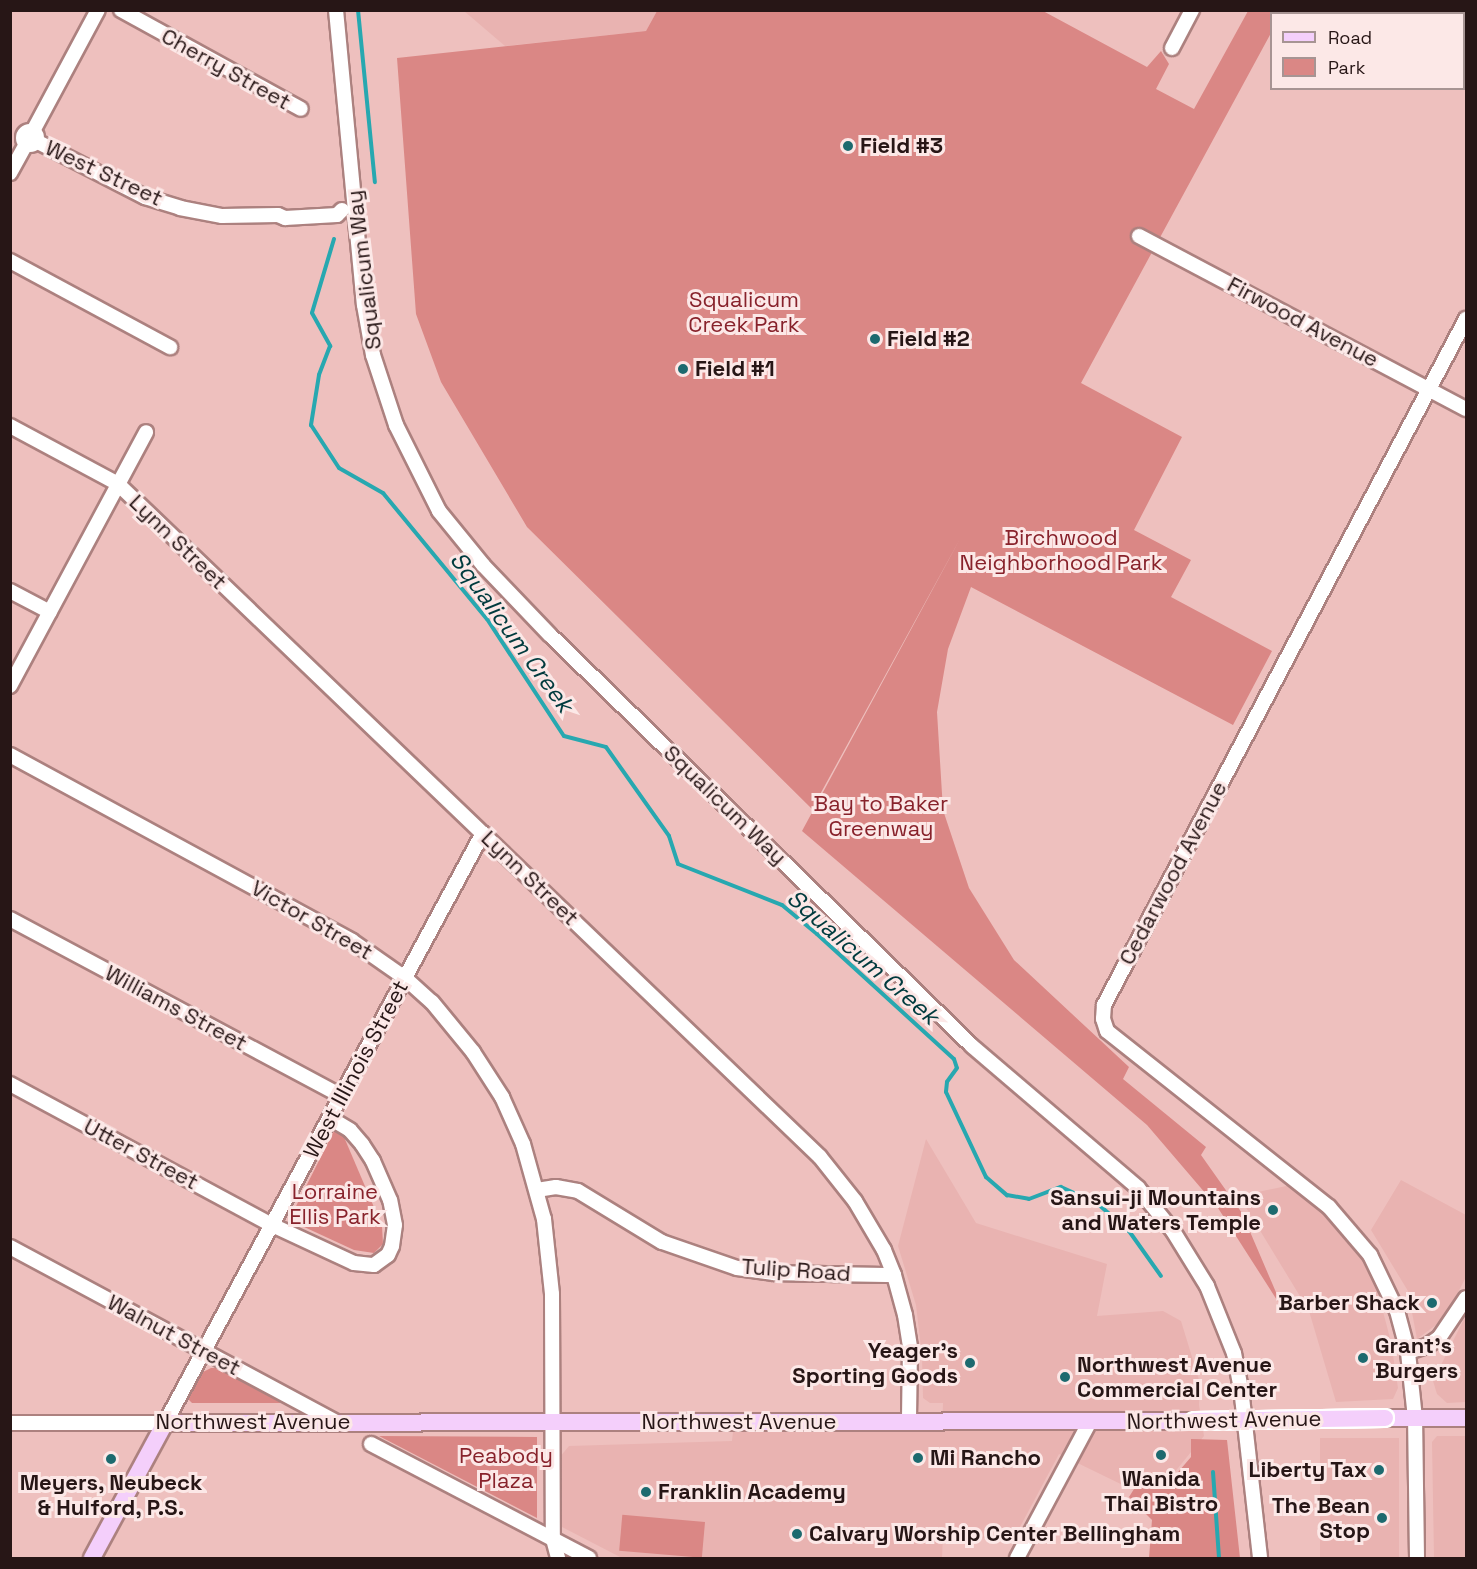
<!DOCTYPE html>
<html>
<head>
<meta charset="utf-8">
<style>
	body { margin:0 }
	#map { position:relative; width:1477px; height:1569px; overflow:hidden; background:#eec0be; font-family:"Space Grotesk",sans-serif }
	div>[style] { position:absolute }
	.built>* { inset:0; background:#e9b3b1; transform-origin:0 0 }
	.green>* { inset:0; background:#da8785; transform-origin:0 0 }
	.stream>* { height:4px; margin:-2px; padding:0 2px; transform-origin:2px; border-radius:2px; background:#27a8b0 }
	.roads { filter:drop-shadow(2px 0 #ac817f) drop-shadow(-2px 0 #ac817f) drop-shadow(0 2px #ac817f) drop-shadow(0 -2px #ac817f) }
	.minor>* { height:14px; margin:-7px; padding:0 7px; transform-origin:7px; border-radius:7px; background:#fff }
	.minor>.ring { margin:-7px; padding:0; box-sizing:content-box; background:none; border:14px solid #fff; border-radius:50% }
	.major>* { height:16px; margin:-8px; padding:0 8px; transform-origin:8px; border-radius:8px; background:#f4cffb }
	.bridges { filter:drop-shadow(2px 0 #fff) drop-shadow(-2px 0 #fff) drop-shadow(0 2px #fff) drop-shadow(0 -2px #fff) }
	.major-bridge>* { height:16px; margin:-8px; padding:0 8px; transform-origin:8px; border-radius:8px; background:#f4cffb }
	.dots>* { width:16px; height:16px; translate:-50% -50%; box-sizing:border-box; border:3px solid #fce8e7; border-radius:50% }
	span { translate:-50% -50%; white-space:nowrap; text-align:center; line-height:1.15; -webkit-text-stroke:6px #fce8e7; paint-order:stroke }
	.street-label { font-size:22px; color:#271616 }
	.poi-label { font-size:22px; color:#271616; font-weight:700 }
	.left { translate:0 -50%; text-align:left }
	.right { translate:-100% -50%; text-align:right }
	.park-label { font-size:22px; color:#88222b }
	.water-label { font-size:24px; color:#003b3e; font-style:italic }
	.frame { position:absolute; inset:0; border:12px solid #271616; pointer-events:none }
	.legend { position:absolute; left:1270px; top:12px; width:195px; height:78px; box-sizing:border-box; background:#fce8e7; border:2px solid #a79493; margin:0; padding:8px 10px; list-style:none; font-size:18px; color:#271616 }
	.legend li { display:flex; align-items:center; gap:12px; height:30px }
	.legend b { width:30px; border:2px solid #a79493 }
</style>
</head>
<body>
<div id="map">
	<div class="built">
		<div style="clip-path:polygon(464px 11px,657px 11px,646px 31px,505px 46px)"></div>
		<div style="clip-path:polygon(926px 1139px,976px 1223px,1107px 1264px,1097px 1316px,1163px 1311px,1181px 1321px,1200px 1383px,1199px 1405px,1204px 1436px,1165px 1484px,1139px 1480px,1133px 1490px,1059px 1454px,1013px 1540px,943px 1536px,942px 1558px,622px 1558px,562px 1527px,559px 1458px,569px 1446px,732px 1441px,733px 1432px,942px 1432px,943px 1403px,930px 1403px,923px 1398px,922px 1356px,916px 1305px,898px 1246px)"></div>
		<div style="clip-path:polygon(1401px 1180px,1466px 1215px,1466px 1277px,1444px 1319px,1417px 1339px,1408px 1291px,1371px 1230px)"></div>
		<div style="clip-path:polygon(1291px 1185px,1317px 1205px,1362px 1254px,1375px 1281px,1391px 1342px,1398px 1388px,1393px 1399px,1336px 1402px,1309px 1311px,1239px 1196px)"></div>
		<div style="clip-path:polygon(1466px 1315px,1466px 1402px,1447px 1403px,1437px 1394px,1433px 1381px)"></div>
		<div style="clip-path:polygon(1437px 1436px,1466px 1436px,1466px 1558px,1434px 1558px,1432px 1442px)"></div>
		<div style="left:1320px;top:1438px;width:79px;height:120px"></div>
	</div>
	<div class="green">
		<div style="clip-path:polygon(657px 11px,1043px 11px,1147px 67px,1161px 51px,1169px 64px,1156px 89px,1194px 109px,1248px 11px,1284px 11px,1282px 13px,1272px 14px,1271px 33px,1081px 383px,1182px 437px,1134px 530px,1191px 560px,1171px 597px,1272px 651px,1233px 725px,971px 587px,948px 649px,937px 712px,943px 810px,969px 888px,1014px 960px,1129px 1067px,1123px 1079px,1206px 1147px,1201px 1155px,1242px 1213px,1284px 1311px,1218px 1208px,1147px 1125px,802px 831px,961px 537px,812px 809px,527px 527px,441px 382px,416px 314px,397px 58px,646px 31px)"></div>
		<div style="clip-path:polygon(338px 1123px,382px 1226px,383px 1244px,374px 1253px,354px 1250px,289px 1220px)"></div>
		<div style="clip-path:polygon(211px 1368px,223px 1368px,279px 1398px,280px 1403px,192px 1403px,188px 1399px,203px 1372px)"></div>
		<div style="clip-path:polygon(379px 1436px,537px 1437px,537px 1518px)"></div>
		<div style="clip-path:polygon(1191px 1439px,1227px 1440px,1240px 1558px,1149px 1558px,1152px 1520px,1129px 1497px,1139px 1481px,1167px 1485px,1191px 1457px)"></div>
		<div style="left:705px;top:1522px;width:36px;height:83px;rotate:95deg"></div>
	</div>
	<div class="stream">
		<div style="left:358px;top:10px;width:173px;rotate:84.4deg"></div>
		<div style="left:334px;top:239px;width:77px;rotate:106.6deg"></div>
		<div style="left:312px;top:313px;width:38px;rotate:61deg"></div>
		<div style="left:330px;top:346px;width:31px;rotate:111deg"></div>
		<div style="left:319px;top:375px;width:51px;rotate:99.1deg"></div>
		<div style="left:311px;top:425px;width:51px;rotate:56.9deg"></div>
		<div style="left:339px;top:468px;width:51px;rotate:29.6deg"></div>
		<div style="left:383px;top:493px;width:163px;rotate:50.5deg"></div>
		<div style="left:487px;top:619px;width:140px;rotate:56.7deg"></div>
		<div style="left:564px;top:736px;width:43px;rotate:14.7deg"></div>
		<div style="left:606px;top:747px;width:109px;rotate:54.7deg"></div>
		<div style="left:669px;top:836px;width:29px;rotate:72deg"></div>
		<div style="left:678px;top:864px;width:112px;rotate:21.5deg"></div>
		<div style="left:782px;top:905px;width:45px;rotate:39.6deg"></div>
		<div style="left:817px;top:934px;width:185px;rotate:42.4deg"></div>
		<div style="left:954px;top:1059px;width:9px;rotate:72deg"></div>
		<div style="left:957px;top:1068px;width:17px;rotate:126deg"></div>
		<div style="left:947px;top:1082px;width:10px;rotate:96deg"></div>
		<div style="left:946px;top:1092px;width:94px;rotate:64.8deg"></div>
		<div style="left:986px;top:1177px;width:28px;rotate:41deg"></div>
		<div style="left:1007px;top:1195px;width:22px;rotate:10deg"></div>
		<div style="left:1029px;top:1199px;width:34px;rotate:-21deg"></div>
		<div style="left:1061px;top:1187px;width:41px;rotate:24.7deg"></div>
		<div style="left:1098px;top:1204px;width:41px;rotate:41.1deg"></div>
		<div style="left:1129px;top:1231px;width:55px;rotate:54.6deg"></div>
		<div style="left:1213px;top:1472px;width:86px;rotate:86deg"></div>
	</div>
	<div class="roads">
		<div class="minor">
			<div style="left:121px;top:10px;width:205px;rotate:28.8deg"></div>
			<div style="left:336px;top:10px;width:296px;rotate:84.6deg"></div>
			<div style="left:364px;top:305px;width:51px;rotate:79.8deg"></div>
			<div style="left:373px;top:355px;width:74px;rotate:71.8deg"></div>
			<div style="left:396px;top:425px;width:96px;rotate:63.4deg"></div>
			<div style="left:439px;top:511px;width:70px;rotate:50.8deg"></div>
			<div style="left:483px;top:565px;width:97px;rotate:46.3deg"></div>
			<div style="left:550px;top:635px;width:589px;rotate:44.24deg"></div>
			<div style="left:972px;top:1046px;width:218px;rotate:40.5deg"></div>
			<div style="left:1138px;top:1188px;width:55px;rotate:50.9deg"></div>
			<div style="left:1173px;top:1231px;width:65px;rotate:58.3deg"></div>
			<div style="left:1207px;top:1286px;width:72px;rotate:68.1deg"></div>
			<div style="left:1234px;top:1353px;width:36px;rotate:79deg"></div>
			<div style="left:1241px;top:1388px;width:171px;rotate:83.6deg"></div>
			<div style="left:1172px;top:48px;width:43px;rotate:-62.2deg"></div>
			<div class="ring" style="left:23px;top:131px;width:0;height:0"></div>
			<div style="left:33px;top:131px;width:137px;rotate:-61.8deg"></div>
			<div style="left:36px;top:141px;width:123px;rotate:27.2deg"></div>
			<div style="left:145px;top:197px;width:37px;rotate:17deg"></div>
			<div style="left:180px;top:208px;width:43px;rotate:10.8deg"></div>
			<div style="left:222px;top:216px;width:56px;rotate:-1deg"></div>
			<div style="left:278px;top:215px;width:8px;rotate:23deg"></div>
			<div style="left:285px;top:218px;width:52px;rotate:-3.3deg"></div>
			<div style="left:337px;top:215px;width:7px;rotate:-45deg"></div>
			<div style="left:10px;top:173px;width:33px;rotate:-61deg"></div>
			<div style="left:1139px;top:236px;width:370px;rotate:27.9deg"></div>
			<div style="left:10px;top:261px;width:182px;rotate:28.3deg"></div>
			<div style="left:10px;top:426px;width:123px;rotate:28.2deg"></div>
			<div style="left:118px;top:484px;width:972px;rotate:43.79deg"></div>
			<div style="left:820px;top:1157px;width:56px;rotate:51.5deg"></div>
			<div style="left:855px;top:1201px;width:57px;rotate:59.4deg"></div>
			<div style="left:884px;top:1250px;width:27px;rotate:68deg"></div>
			<div style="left:894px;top:1275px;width:41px;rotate:74.6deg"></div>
			<div style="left:905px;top:1315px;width:32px;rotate:81deg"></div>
			<div style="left:910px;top:1347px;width:74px;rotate:90.8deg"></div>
			<div style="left:10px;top:591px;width:45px;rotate:27.7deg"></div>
			<div style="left:10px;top:686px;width:288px;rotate:-61.8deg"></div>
			<div style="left:10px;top:755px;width:389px;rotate:28.5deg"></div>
			<div style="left:352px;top:941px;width:65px;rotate:34.9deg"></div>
			<div style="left:405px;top:978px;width:36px;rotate:42deg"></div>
			<div style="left:432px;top:1002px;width:65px;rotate:50.6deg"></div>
			<div style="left:473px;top:1052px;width:54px;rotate:57.2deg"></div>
			<div style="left:502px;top:1097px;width:51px;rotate:65.9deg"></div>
			<div style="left:523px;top:1144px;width:78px;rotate:74.4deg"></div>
			<div style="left:544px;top:1219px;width:75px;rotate:83.9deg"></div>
			<div style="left:552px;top:1294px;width:245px;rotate:89.8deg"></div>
			<div style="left:553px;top:1539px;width:20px;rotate:75deg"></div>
			<div style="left:10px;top:919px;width:375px;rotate:28.1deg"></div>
			<div style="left:10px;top:1084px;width:298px;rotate:28.3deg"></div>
			<div style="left:272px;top:1225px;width:90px;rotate:24.9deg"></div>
			<div style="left:354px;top:1263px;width:20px;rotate:6deg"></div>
			<div style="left:374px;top:1265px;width:17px;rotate:-36deg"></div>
			<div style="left:388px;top:1255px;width:10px;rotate:-66deg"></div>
			<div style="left:392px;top:1246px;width:21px;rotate:-82deg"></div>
			<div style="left:395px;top:1225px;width:25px;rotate:-101deg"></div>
			<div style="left:390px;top:1200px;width:43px;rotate:-113.6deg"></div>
			<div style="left:373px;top:1161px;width:20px;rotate:-123deg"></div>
			<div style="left:362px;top:1144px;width:18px;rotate:-131deg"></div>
			<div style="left:350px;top:1130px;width:23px;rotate:-149deg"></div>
			<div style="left:537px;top:1190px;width:19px;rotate:-9deg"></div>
			<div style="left:556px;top:1187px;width:22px;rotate:10deg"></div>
			<div style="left:578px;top:1191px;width:98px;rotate:31.3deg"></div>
			<div style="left:662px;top:1242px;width:79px;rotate:19.1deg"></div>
			<div style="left:737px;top:1268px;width:37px;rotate:8deg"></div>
			<div style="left:774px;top:1273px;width:120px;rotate:1deg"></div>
			<div style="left:10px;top:1247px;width:370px;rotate:28.2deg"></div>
			<div style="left:1408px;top:1352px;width:20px;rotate:-18deg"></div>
			<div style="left:1427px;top:1346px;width:14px;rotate:-34deg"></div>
			<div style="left:1439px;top:1338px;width:48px;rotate:-56deg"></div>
			<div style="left:10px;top:1423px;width:155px"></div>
			<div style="left:165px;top:1423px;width:670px;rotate:-61.68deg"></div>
			<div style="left:371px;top:1444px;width:246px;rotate:27.6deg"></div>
			<div style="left:1017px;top:1558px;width:155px;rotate:-61.9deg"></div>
			<div style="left:1417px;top:1558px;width:140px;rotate:-90.8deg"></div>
			<div style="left:1415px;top:1418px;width:66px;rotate:-96.1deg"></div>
			<div style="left:1408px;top:1352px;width:42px;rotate:-105deg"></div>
			<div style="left:1397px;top:1311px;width:62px;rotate:-115.7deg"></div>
			<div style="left:1370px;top:1255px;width:63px;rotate:-130.5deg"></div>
			<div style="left:1329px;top:1207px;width:283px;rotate:-141.6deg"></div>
			<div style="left:1107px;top:1031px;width:13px;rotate:-108deg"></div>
			<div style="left:1103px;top:1019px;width:14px;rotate:-86deg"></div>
			<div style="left:1104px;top:1005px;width:776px;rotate:-62.18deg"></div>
		</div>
		<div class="major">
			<div style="left:1385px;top:1418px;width:81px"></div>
			<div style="left:92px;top:1558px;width:153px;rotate:-61.6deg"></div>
			<div style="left:165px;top:1423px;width:1029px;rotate:-0.11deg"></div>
		</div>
	</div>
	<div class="bridges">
		<div class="major-bridge">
			<div style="left:1194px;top:1421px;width:191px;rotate:-0.9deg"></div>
		</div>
	</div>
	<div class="dots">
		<div style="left:848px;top:146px;background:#1d6a6f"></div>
		<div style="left:875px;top:339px;background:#1d6a6f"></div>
		<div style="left:683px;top:369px;background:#1d6a6f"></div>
		<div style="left:1273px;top:1210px;background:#1d6a6f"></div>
		<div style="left:1432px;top:1303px;background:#1d6a6f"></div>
		<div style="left:1363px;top:1358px;background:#1d6a6f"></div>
		<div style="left:970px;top:1363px;background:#1d6a6f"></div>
		<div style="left:1065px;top:1377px;background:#1d6a6f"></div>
		<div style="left:1161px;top:1455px;background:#1d6a6f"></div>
		<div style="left:918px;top:1458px;background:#1d6a6f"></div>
		<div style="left:111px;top:1459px;background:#1d6a6f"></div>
		<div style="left:1379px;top:1470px;background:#1d6a6f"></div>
		<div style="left:646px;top:1492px;background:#1d6a6f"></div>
		<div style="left:1382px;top:1518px;background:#1d6a6f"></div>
		<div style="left:797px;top:1534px;background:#1d6a6f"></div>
	</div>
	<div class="street-label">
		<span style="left:226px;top:69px;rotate:29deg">Cherry Street</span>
		<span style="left:104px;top:173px;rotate:25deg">West Street</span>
		<span style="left:364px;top:270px;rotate:-97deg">Squalicum Way</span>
		<span style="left:1303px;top:322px;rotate:28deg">Firwood Avenue</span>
		<span style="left:178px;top:542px;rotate:44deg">Lynn Street</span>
		<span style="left:725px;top:805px;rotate:44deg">Squalicum Way</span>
		<span style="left:1173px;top:873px;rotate:-62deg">Cedarwood Avenue</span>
		<span style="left:530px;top:878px;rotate:44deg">Lynn Street</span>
		<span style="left:312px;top:920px;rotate:30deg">Victor Street</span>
		<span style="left:176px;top:1008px;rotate:28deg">Williams Street</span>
		<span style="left:356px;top:1069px;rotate:-62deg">West Illinois Street</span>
		<span style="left:141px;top:1154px;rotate:28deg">Utter Street</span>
		<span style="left:796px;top:1270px;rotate:4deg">Tulip Road</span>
		<span style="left:174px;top:1335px;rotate:28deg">Walnut Street</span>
		<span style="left:1224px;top:1420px;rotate:-1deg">Northwest Avenue</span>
		<span style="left:253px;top:1422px">Northwest Avenue</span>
		<span style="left:739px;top:1422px">Northwest Avenue</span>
	</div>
	<div class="poi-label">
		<span class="left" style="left:860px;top:146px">Field #3</span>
		<span class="left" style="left:887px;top:339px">Field #2</span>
		<span class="left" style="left:695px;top:369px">Field #1</span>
		<span class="right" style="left:1261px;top:1210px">Sansui-ji Mountains<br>and Waters Temple</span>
		<span class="right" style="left:1420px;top:1303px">Barber Shack</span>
		<span class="left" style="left:1375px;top:1358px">Grant's<br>Burgers</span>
		<span class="right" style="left:958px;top:1363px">Yeager's<br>Sporting Goods</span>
		<span class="left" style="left:1077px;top:1377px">Northwest Avenue<br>Commercial Center</span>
		<span class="left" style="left:930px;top:1458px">Mi Rancho</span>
		<span class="right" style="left:1367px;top:1470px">Liberty Tax</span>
		<span style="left:1161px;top:1491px">Wanida<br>Thai Bistro</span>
		<span style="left:111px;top:1495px">Meyers, Neubeck<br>&amp; Hulford, P.S.</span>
		<span class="left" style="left:658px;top:1492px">Franklin Academy</span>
		<span class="right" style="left:1370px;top:1518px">The Bean<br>Stop</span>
		<span class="left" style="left:809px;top:1534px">Calvary Worship Center Bellingham</span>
	</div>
	<div class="park-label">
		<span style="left:744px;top:312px">Squalicum<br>Creek Park</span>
		<span style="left:1061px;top:550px">Birchwood<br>Neighborhood Park</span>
		<span style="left:881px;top:816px">Bay to Baker<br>Greenway</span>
		<span style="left:335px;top:1204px">Lorraine<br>Ellis Park</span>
		<span style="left:506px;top:1468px">Peabody<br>Plaza</span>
	</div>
	<div class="water-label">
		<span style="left:512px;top:632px;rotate:54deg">Squalicum Creek</span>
		<span style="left:863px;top:957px;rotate:41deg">Squalicum Creek</span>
	</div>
	<div class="frame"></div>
	<ul class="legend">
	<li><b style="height:8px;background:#f4cffb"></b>Road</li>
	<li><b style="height:16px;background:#da8785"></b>Park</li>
	</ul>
</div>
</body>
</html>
